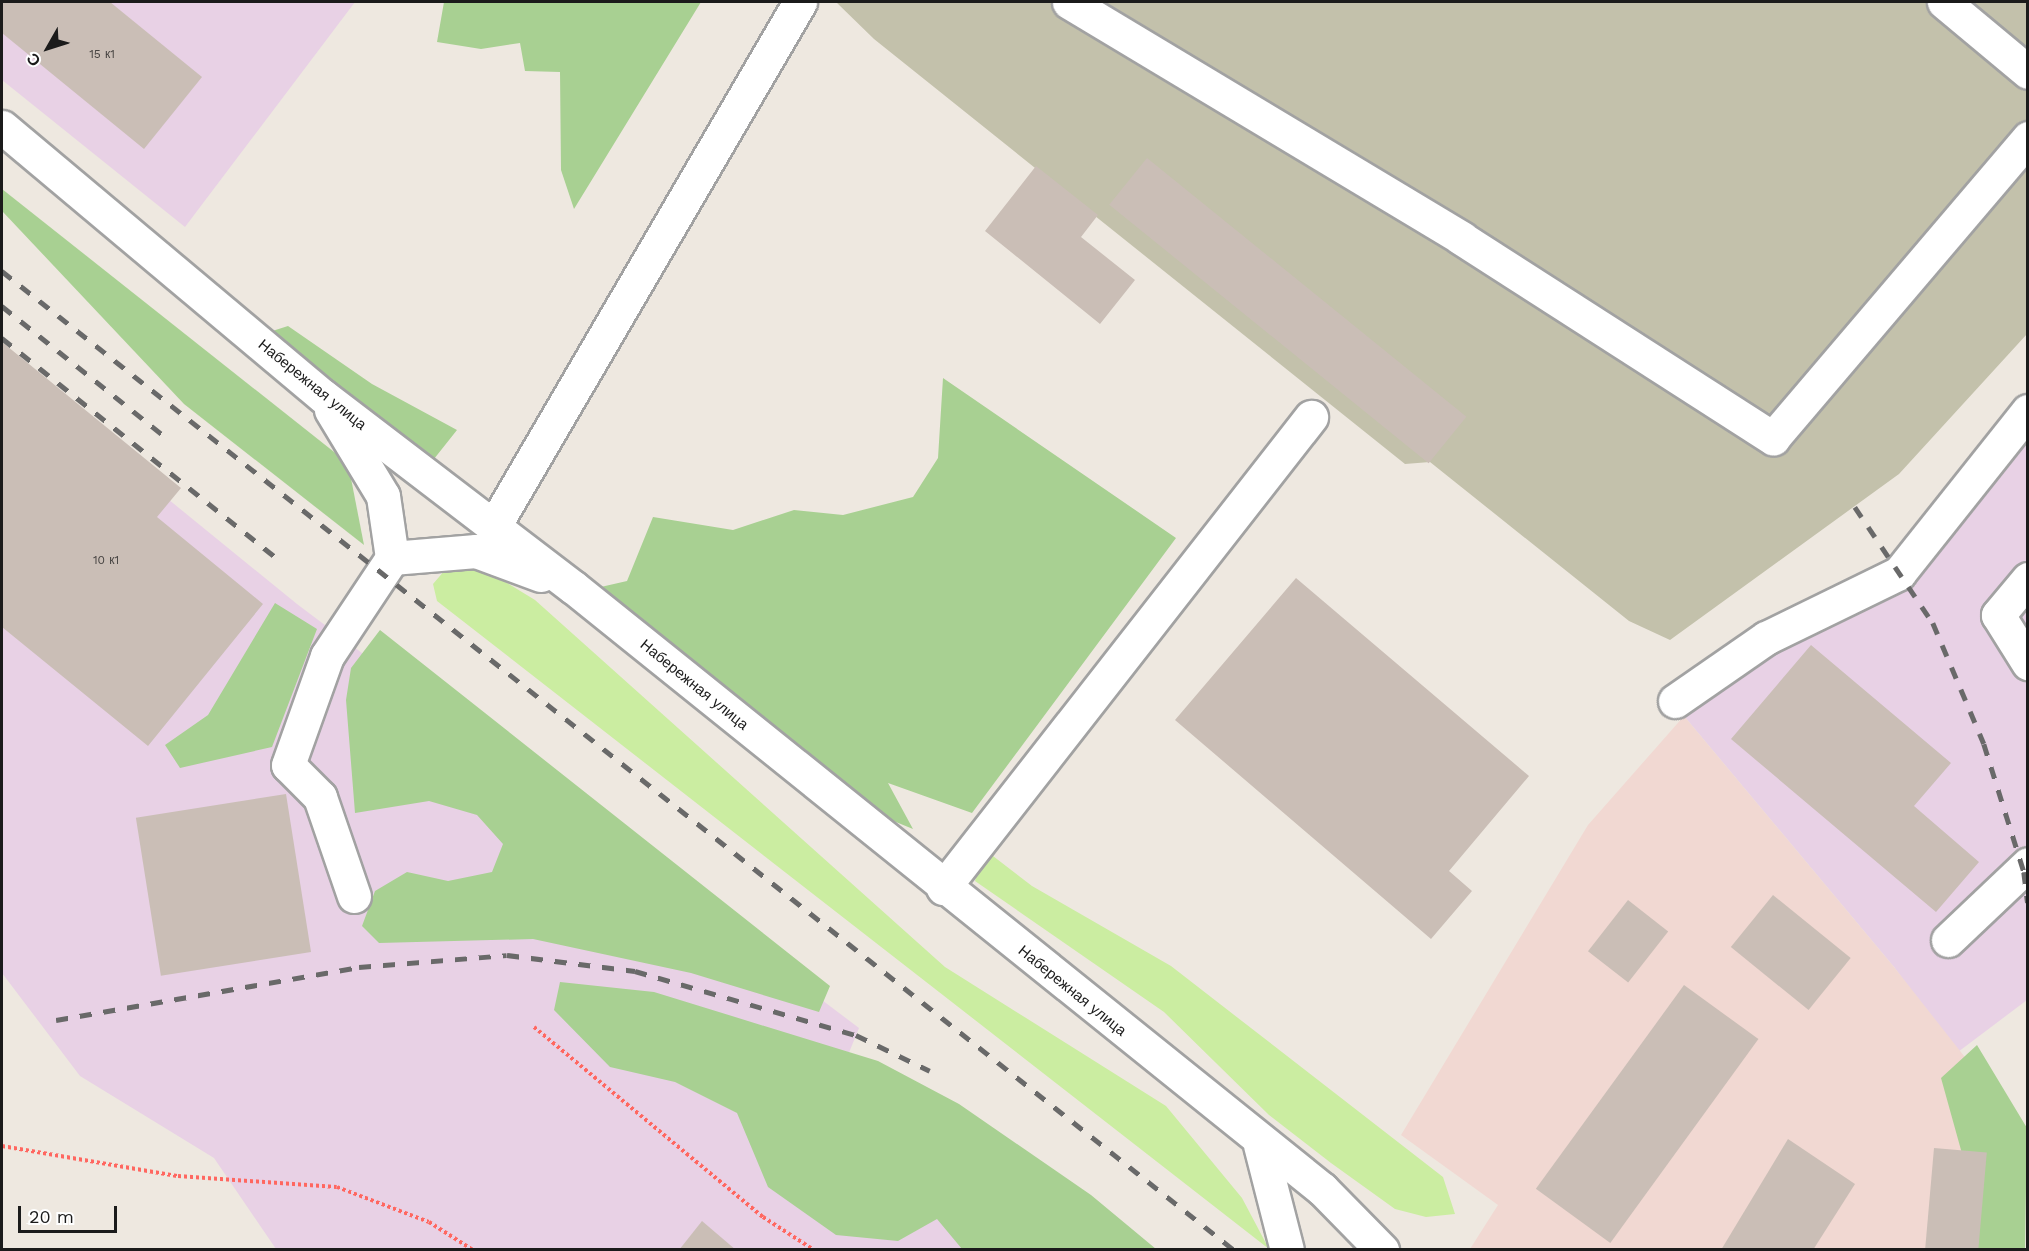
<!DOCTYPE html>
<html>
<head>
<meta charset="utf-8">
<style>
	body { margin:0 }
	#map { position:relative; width:2029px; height:1251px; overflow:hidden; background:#eee8e0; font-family:"Work Sans",sans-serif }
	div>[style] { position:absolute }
	.industrial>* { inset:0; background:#e8d1e5 }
	.military>* { inset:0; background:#f1d8d2 }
	.construction>* { inset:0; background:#c3c1ab }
	.grass>* { inset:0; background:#cbeda1 }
	.forest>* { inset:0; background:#a8d092 }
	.building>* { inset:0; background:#cabeb6; transform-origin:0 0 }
	.path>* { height:4px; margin-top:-2px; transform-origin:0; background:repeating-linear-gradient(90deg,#ff6760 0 3px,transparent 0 6px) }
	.roads { filter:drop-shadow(2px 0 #a2a2a2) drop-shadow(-2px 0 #a2a2a2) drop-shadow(0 2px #a2a2a2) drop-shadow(0 -2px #a2a2a2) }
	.minor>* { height:33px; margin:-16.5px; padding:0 16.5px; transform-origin:16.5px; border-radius:16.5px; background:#fff }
	.rail>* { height:4.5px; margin-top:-2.25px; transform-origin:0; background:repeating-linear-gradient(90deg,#696969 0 12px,transparent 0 24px) }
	span { translate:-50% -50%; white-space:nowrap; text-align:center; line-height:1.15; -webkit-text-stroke:6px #fff; paint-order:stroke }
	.number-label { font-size:12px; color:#474442 }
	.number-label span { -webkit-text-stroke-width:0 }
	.street-label { font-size:15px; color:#1b1b1b }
	.frame { position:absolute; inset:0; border:3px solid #1b1b1b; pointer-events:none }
	.north { position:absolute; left:18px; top:18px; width:60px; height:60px; -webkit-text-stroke:4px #fff; paint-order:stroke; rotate:231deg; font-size:16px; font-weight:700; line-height:24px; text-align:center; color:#1b1b1b }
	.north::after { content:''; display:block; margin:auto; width:21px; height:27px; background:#1b1b1b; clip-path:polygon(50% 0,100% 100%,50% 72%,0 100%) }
	.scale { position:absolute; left:18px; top:1206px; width:99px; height:27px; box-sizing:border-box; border:3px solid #1b1b1b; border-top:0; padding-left:8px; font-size:18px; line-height:21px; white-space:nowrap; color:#1b1b1b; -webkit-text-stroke:4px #fff; paint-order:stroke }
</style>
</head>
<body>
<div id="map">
	<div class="industrial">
		<div style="clip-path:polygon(2px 2px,355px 2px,185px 227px,2px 80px)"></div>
		<div style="clip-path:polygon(2px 364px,297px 604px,859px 1028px,848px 1055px,1097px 1249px,276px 1249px,214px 1158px,80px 1076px,2px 973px)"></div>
		<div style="clip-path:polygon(2027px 432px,2027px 1000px,1958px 1052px,1894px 967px,1684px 716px,1809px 632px,1888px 599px,1920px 575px,1954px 522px)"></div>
	</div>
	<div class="military">
		<div style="clip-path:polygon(1684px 716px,1894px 967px,2023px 1131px,2014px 1249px,1470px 1249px,1498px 1205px,1401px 1135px,1588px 825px)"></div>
	</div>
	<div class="construction">
		<div style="clip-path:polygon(836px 2px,2027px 2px,2027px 334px,1899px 474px,1670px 640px,1629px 621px,1430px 462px,1405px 464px,874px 39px)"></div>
	</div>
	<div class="grass">
		<div style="clip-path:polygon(479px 566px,535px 600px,945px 967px,1166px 1106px,1242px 1198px,1269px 1249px,437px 601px,433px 584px,445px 570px)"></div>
		<div style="clip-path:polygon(993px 856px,1032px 886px,1171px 966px,1443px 1177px,1455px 1214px,1426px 1217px,1395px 1209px,1331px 1163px,1269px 1115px,1164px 1012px,975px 881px,982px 857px)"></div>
	</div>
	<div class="forest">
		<div style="clip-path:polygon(444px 2px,701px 2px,574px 209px,561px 170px,560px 72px,525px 71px,520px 43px,481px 49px,437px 42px)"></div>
		<div style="clip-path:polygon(2px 189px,348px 463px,364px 545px,184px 404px,3px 212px)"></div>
		<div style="clip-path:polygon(288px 326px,372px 384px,457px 430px,430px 464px,263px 334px)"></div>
		<div style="clip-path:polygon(943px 378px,1176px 538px,972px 813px,888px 783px,913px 829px,869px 811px,592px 589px,627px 581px,653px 517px,733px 530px,794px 510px,843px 515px,913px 497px,938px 458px)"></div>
		<div style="clip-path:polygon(275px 603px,317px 629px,272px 747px,180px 768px,165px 745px,208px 715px)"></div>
		<div style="clip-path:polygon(380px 630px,830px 986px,819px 1012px,691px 973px,533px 939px,379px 943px,362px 926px,375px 891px,407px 872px,448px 881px,492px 872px,503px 844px,477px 815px,429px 801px,355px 813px,346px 700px,351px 668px)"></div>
		<div style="clip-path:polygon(560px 982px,654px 992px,878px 1061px,959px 1104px,1091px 1195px,1156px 1249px,962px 1249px,937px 1219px,898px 1241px,836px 1235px,768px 1187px,737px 1113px,675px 1082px,610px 1067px,554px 1010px)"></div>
		<div style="clip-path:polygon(1977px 1045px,2027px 1128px,2025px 1249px,1959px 1249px,1971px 1186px,1941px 1078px)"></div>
	</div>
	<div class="building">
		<div style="clip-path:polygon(2px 2px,110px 2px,202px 77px,144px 149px,2px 33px)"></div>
		<div style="left:1147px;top:158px;width:411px;height:60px;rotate:39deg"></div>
		<div style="clip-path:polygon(1036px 166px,1098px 215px,1081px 237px,1135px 280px,1100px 324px,985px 231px)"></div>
		<div style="clip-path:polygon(2px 342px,181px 488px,157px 517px,263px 604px,148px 746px,2px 627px)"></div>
		<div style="clip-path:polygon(1296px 578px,1529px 776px,1449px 871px,1472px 891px,1431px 939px,1175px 720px)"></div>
		<div style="clip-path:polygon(1811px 645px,1951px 763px,1914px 806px,1979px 862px,1936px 912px,1731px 739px)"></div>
		<div style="left:286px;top:794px;width:160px;height:152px;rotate:81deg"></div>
		<div style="left:1773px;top:895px;width:100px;height:67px;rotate:39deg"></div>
		<div style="left:1628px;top:900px;width:51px;height:65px;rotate:38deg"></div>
		<div style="left:1684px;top:985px;width:92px;height:252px;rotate:36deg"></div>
		<div style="clip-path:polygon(1788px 1139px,1855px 1184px,1813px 1250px,1721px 1250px)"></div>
		<div style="left:1934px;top:1148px;width:53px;height:102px;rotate:5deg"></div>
		<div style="clip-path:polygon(702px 1221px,736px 1250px,679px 1250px)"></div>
	</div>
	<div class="path">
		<div style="left:534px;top:1027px;width:298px;rotate:39.7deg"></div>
		<div style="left:763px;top:1217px;width:61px;rotate:32.9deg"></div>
		<div style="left:2px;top:1146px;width:179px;rotate:9.7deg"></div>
		<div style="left:178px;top:1176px;width:159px;rotate:4deg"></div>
		<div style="left:337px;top:1187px;width:98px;rotate:20.8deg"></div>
		<div style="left:429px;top:1222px;width:52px;rotate:32.5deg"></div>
	</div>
	<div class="roads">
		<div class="minor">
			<div style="left:1069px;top:2px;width:458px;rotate:31deg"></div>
			<div style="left:1461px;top:238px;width:371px;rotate:32.7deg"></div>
			<div style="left:1773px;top:438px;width:394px;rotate:-49.6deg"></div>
			<div style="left:1944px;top:2px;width:109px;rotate:39.8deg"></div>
			<div style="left:2px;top:127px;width:419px;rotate:40deg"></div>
			<div style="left:323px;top:396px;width:315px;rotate:37.4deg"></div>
			<div style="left:573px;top:587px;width:961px;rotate:38.79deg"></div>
			<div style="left:1322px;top:1189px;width:86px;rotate:45.5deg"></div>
			<div style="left:331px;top:410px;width:100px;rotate:58.8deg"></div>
			<div style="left:383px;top:496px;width:63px;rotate:81.7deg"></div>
			<div style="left:494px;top:526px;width:607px;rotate:-59.72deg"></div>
			<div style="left:2028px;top:579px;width:47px;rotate:129.8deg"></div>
			<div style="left:1998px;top:615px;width:57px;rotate:58deg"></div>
			<div style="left:1675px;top:701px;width:111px;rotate:-34.7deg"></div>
			<div style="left:1766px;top:638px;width:148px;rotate:-26deg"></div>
			<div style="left:1899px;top:573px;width:207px;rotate:-51.5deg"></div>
			<div style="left:943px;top:888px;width:598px;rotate:-52deg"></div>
			<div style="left:354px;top:896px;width:105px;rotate:-109deg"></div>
			<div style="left:320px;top:797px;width:45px;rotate:-135deg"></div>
			<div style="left:288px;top:765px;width:116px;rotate:-70.3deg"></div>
			<div style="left:327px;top:656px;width:118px;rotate:-56.4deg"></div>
			<div style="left:392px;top:558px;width:84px;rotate:-4.8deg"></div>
			<div style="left:476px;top:551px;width:69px;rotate:20.3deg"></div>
			<div style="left:1948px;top:940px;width:110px;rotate:-43.5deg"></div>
			<div style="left:1260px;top:1145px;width:108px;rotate:75.6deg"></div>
		</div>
	</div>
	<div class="rail">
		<div style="left:2px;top:271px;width:1574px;rotate:38.47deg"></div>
		<div style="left:2px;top:306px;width:213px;rotate:38.7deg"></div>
		<div style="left:2px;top:338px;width:354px;rotate:38.7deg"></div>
		<div style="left:1855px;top:507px;width:140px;rotate:56.1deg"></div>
		<div style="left:1933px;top:623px;width:131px;rotate:67.1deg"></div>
		<div style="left:1984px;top:744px;width:134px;rotate:72.6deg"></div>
		<div style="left:2024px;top:872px;width:31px;rotate:83deg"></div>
		<div style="left:56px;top:1020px;width:308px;rotate:-9.9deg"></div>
		<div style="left:359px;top:967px;width:148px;rotate:-4.6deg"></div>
		<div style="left:507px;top:955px;width:129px;rotate:7.1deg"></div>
		<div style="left:635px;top:971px;width:230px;rotate:16.2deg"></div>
		<div style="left:856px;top:1035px;width:82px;rotate:25.9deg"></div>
	</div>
	<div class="number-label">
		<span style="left:102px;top:55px">15 к1</span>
		<span style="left:106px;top:561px">10 к1</span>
	</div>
	<div class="street-label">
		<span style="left:312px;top:385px;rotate:39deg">Набережная улица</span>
		<span style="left:694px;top:685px;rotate:39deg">Набережная улица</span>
		<span style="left:1072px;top:991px;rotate:39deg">Набережная улица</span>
	</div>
	<div class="frame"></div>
	<div class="north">С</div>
	<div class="scale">20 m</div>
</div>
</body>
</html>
